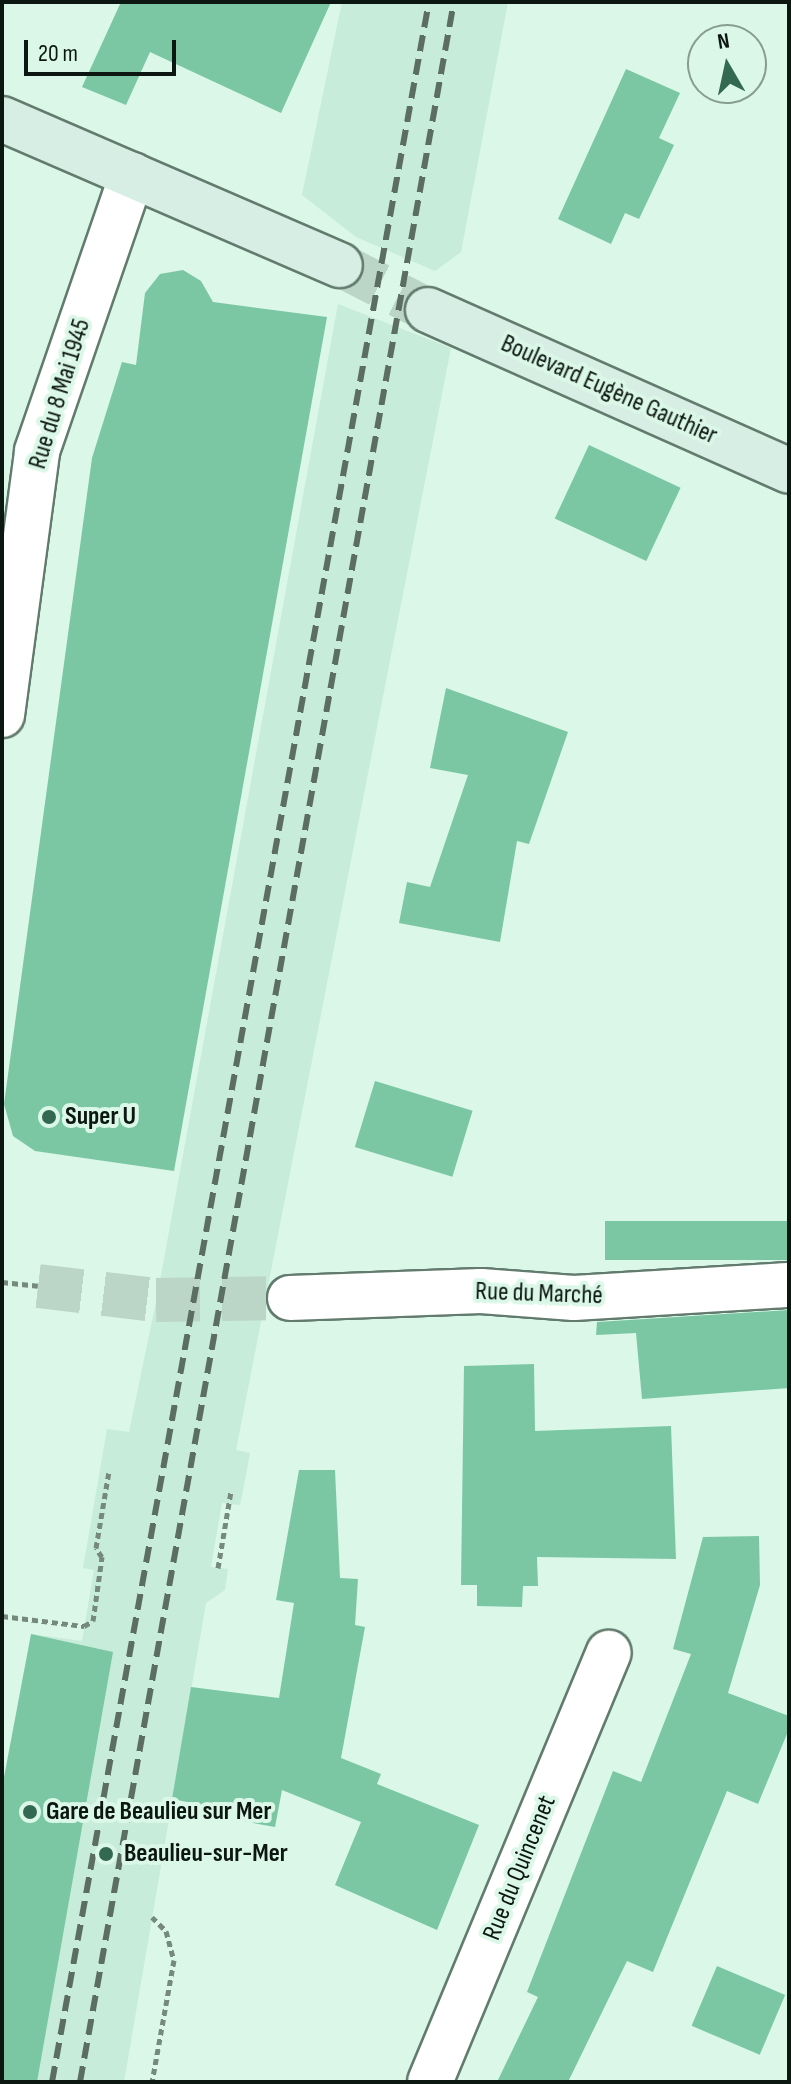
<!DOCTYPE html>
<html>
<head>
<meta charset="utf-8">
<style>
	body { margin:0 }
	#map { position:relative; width:791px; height:2084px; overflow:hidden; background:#daf7e7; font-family:"Sofia Sans Condensed",sans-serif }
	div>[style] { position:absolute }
	.built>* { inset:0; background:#c7ecd9 }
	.building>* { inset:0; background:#7bc7a3; transform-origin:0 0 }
	.street-tunnel>* { height:44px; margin-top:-22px; transform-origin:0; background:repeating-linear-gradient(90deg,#bbd5c7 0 44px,transparent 0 66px) }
	.secondary-tunnel>* { height:44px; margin-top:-22px; transform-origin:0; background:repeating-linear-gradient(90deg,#bbd5c7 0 44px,transparent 0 66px) }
	.path>* { height:5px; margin-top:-2.5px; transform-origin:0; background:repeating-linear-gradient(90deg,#75897e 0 6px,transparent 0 10px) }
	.roads { filter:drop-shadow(2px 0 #627b6e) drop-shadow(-2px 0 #627b6e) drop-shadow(0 2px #627b6e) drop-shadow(0 -2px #627b6e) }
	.street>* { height:44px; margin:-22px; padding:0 22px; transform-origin:22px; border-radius:22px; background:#fff }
	.secondary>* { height:44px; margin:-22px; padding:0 22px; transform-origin:22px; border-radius:22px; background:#d6eee3 }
	.rail>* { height:6px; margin-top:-3px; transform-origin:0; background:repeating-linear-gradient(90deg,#5c6d64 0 16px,transparent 0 24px) }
	.dots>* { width:22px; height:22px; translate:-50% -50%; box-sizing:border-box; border:4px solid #daf7e7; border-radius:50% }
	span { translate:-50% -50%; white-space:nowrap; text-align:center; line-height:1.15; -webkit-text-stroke:8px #daf7e7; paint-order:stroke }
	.street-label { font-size:26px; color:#0d1712 }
	.poi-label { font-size:26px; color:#0d1712; font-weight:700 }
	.left { translate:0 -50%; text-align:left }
	.frame { position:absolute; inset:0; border:4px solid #0d1712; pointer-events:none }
	.north { position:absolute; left:687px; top:24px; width:80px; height:80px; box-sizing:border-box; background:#daf7e7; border:2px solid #889d92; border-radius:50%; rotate:351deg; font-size:22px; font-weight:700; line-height:32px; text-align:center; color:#0d1712 }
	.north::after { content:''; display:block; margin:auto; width:28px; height:36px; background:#326950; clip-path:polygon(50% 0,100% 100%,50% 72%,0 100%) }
	.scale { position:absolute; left:24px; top:40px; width:152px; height:36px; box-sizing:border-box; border:4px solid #0d1712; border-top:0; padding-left:10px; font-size:24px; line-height:28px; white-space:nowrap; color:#0d1712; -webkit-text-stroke:6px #daf7e7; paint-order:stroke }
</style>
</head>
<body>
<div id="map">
	<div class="built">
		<div style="clip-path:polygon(342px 2px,508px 2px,461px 252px,435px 271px,356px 237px,302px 195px)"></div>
		<div style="clip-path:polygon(338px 304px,451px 348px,236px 1450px,250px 1453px,246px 1475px,240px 1505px,222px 1503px,211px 1567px,228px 1569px,225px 1590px,206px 1603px,124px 2082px,11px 2082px,31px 1634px,82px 1641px,94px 1570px,83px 1568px,107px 1429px,129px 1432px,158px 1292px)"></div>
	</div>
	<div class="building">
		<div style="clip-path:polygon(121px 2px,331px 2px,281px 113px,150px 52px,126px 105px,82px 87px)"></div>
		<div style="clip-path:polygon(626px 69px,680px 93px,659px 138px,674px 145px,639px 219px,625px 213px,611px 244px,558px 219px)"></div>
		<div style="clip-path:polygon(183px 270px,201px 281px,213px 302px,327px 317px,174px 1171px,35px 1151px,13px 1136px,4px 1104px,92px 458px,122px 362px,136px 365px,145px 293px,160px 274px)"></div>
		<div style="left:589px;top:445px;width:101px;height:81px;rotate:25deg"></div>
		<div style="clip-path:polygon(446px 688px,568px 732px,529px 844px,517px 841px,500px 942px,399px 923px,407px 882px,430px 887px,468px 775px,430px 768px)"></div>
		<div style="left:375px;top:1081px;width:102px;height:69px;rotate:17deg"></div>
		<div style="left:789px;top:1221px;width:39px;height:184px;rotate:90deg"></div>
		<div style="clip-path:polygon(789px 1310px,789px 1388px,642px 1399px,636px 1333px,596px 1335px,597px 1322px)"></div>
		<div style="clip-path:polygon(534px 1364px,535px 1431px,671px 1426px,676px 1559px,537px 1557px,538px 1586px,523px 1586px,522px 1607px,477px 1606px,477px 1585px,461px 1585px,464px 1366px)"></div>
		<div style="clip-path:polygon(299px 1470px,335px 1470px,340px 1578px,358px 1579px,355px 1625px,365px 1627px,341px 1758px,381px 1774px,377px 1784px,479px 1825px,437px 1930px,335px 1885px,361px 1822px,282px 1790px,275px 1827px,237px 1820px,238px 1812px,172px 1799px,191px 1687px,279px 1698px,294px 1603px,276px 1600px)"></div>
		<div style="clip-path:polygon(759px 1536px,760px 1585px,728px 1693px,789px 1716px,789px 1729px,758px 1804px,727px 1791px,653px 1972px,627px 1961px,568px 2082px,497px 2082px,538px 1997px,527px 1992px,613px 1771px,641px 1782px,691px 1654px,673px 1649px,703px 1537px)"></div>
		<div style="clip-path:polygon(31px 1634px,113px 1652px,37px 2082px,2px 2082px,2px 1788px)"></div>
		<div style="left:717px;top:1966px;width:74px;height:65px;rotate:23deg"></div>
	</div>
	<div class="street-tunnel">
		<div style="left:38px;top:1286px;width:119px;rotate:6.8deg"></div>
		<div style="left:156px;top:1300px;width:134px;rotate:-0.9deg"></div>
	</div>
	<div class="secondary-tunnel">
		<div style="left:340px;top:265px;width:99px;rotate:27.1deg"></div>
	</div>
	<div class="path">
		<div style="left:2px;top:1282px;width:36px;rotate:6deg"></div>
		<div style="left:218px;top:1568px;width:78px;rotate:-80.4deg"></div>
		<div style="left:2px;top:1616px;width:83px;rotate:7deg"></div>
		<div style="left:84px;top:1626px;width:10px;rotate:-29deg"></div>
		<div style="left:93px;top:1621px;width:65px;rotate:-82deg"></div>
		<div style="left:102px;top:1557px;width:11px;rotate:-124deg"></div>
		<div style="left:96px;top:1548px;width:78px;rotate:-80.4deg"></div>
		<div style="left:152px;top:1917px;width:20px;rotate:45deg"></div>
		<div style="left:166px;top:1931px;width:30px;rotate:75deg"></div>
		<div style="left:174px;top:1960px;width:124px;rotate:100.2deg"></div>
	</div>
	<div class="roads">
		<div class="street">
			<div style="left:2px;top:715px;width:266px;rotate:-82.4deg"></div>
			<div style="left:37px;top:451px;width:292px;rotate:-71deg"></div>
			<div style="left:290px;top:1298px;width:191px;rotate:-2.1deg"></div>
			<div style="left:481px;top:1291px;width:93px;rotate:4.3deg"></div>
			<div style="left:574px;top:1298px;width:215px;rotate:-3.5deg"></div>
			<div style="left:430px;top:2082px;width:465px;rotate:-67.4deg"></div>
		</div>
		<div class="secondary">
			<div style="left:2px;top:119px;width:368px;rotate:23.4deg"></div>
			<div style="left:428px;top:310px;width:395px;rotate:24deg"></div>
		</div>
	</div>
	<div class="rail">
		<div style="left:52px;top:2082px;width:2114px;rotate:-79.73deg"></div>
		<div style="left:80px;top:2082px;width:2113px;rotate:-79.81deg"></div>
	</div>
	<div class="dots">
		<div style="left:49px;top:1117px;background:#326950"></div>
		<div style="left:30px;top:1812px;background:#326950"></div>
		<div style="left:106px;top:1854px;background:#326950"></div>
	</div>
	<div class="street-label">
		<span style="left:609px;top:390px;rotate:24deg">Boulevard Eugène Gauthier</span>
		<span style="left:60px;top:394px;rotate:-73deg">Rue du 8 Mai 1945</span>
		<span style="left:539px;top:1294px;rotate:2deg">Rue du Marché</span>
		<span style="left:520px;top:1868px;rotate:-68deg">Rue du Quincenet</span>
	</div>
	<div class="poi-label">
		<span class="left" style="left:65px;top:1117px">Super U</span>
		<span class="left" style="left:46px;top:1812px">Gare de Beaulieu sur Mer</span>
		<span class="left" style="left:124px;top:1854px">Beaulieu-sur-Mer</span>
	</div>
	<div class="frame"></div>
	<div class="north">N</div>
	<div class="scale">20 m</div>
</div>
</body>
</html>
